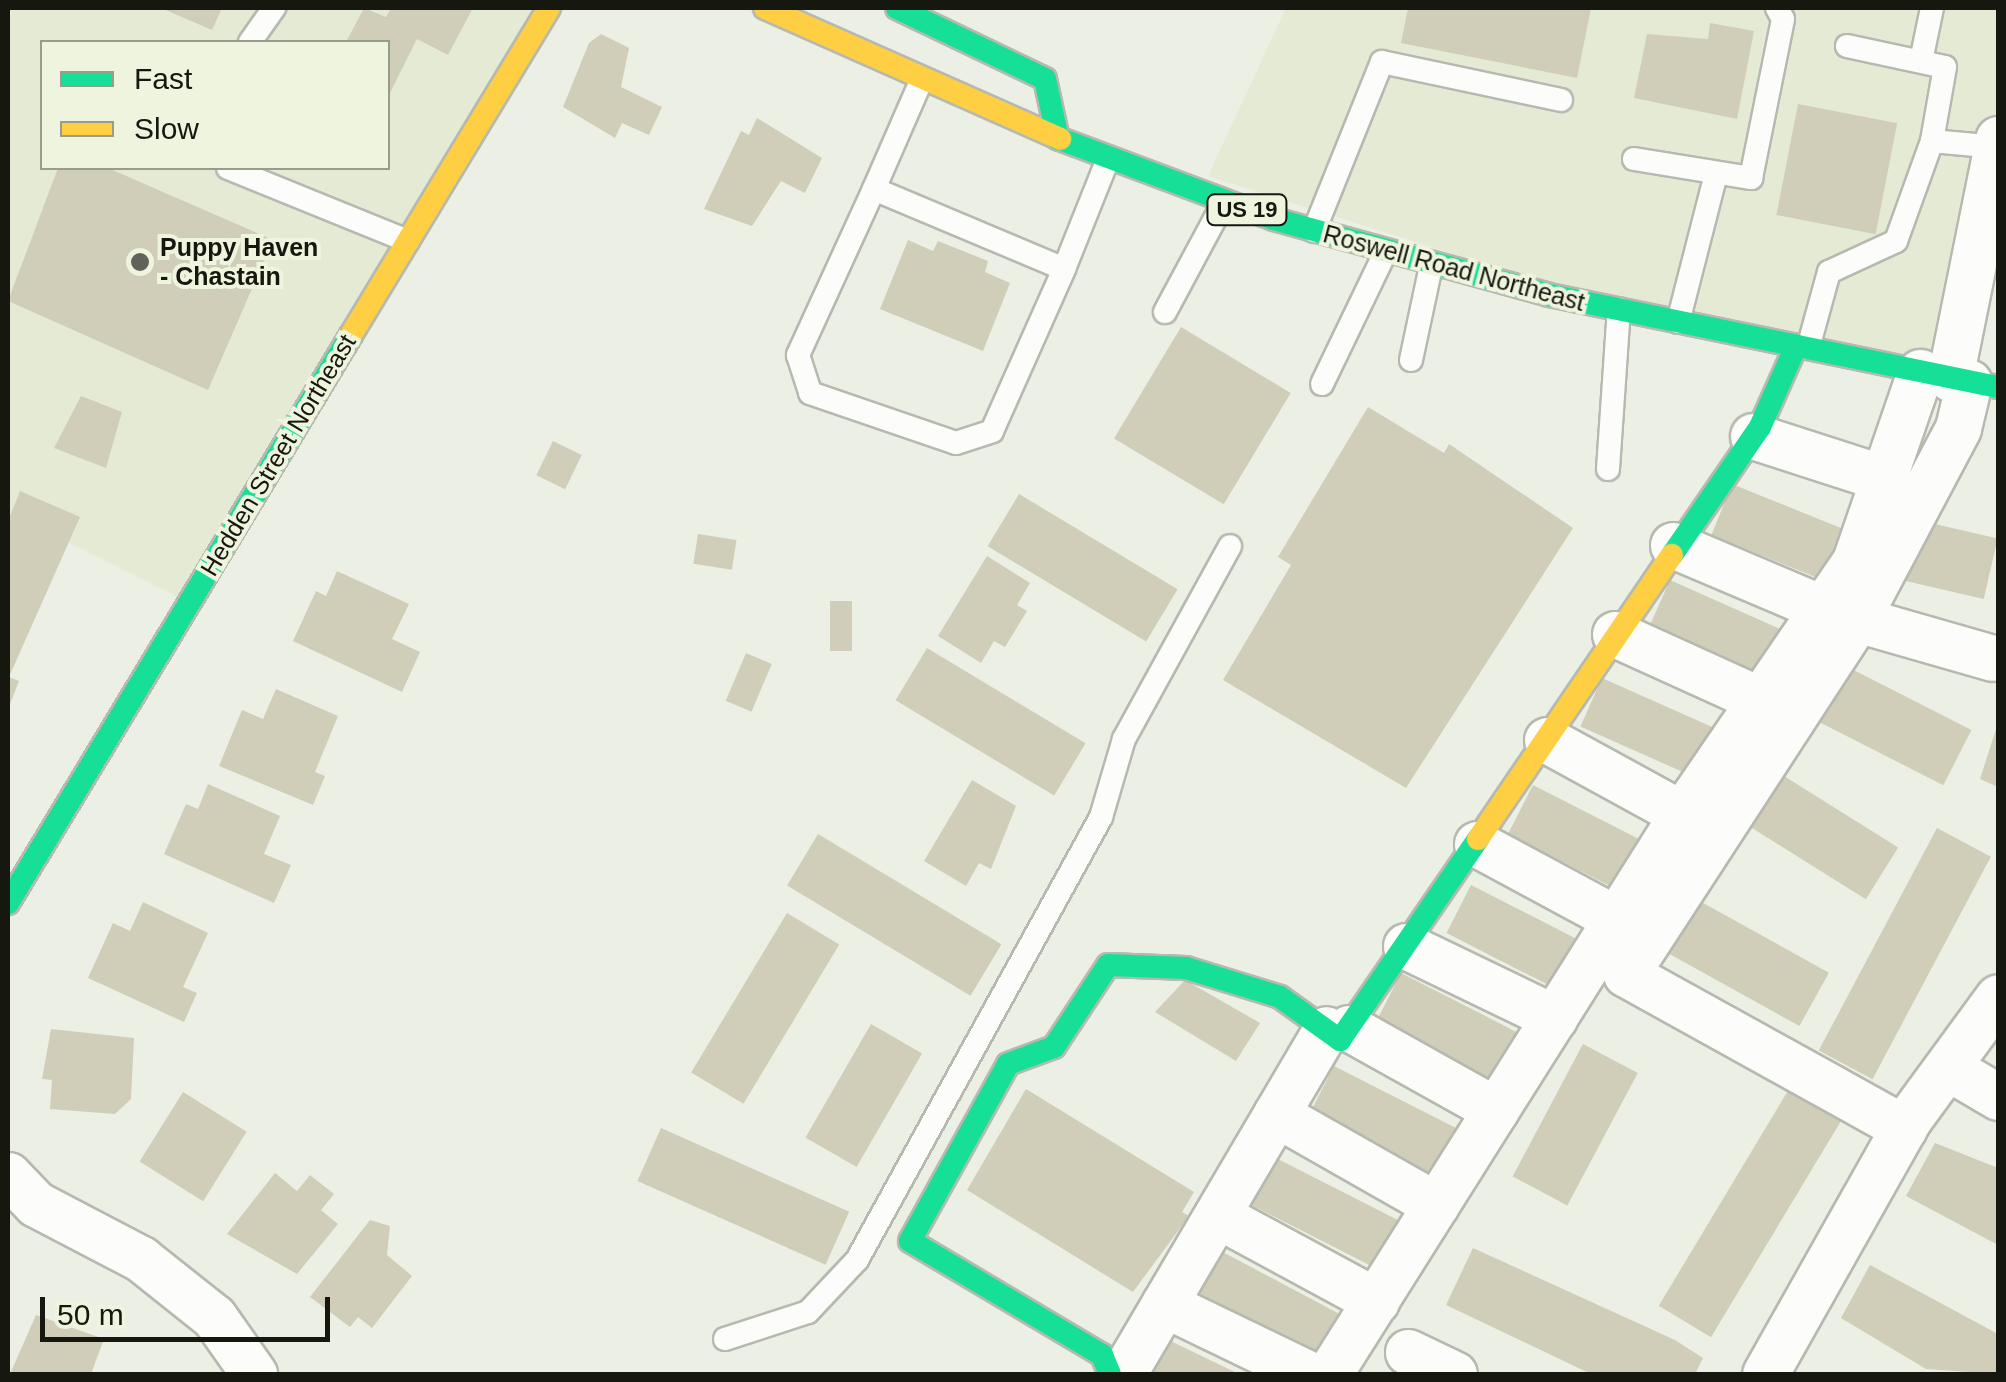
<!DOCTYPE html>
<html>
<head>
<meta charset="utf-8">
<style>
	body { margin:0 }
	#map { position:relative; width:2006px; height:1382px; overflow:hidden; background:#ecefe3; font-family:Helvetica,sans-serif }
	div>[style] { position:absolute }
	.built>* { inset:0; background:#e5ead5 }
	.building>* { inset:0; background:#d0ceb8; transform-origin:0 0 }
	.roads { filter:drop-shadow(2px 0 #b6b9af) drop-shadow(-2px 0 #b6b9af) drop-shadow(0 2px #b6b9af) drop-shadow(0 -2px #b6b9af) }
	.lane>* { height:22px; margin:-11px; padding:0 11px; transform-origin:11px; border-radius:11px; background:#fcfdfb }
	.street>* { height:45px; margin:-22.5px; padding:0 22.5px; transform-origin:22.5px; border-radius:22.5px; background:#fcfdfb }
	.fast>* { height:22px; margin:-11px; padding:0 11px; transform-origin:11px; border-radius:11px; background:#16e098 }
	.slow>* { height:22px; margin:-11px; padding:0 11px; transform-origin:11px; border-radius:11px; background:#ffcf43 }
	.dots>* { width:28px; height:28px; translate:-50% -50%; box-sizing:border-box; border:5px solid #eff4de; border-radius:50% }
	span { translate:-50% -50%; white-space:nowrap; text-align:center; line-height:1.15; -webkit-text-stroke:8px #eff4de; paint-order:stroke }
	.shield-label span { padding:2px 8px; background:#eff4de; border:2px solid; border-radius:8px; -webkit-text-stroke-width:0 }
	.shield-label { font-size:22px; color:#161810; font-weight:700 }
	.poi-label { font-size:25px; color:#161810; font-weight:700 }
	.left { translate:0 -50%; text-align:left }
	.street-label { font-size:25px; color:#161810 }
	.frame { position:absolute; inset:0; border:10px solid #161810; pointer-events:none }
	.legend { position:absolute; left:40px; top:40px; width:350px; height:130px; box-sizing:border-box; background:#eff4de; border:2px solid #989c8c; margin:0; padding:12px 18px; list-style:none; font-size:30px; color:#161810 }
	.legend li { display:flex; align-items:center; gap:20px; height:50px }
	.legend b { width:50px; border:2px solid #989c8c }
	.scale { position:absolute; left:40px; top:1297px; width:290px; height:45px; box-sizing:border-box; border:5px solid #161810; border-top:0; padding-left:12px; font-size:30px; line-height:35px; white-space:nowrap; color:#161810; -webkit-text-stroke:8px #eff4de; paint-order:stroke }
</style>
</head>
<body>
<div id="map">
	<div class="built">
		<div style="clip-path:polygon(evenodd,8px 8px,536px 8px,178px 597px,8px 512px,8px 8px,42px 42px,388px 42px,388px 168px,42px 168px,42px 42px)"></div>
		<div style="clip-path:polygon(1286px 8px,1998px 8px,1998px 187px,1961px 370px,1689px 329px,1208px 176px)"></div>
	</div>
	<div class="building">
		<div style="clip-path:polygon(161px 8px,222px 8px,212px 30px)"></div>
		<div style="clip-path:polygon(364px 8px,386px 17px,391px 8px,473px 8px,448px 55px,417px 39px,388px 97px,388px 42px,346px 42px)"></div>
		<div style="clip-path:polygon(1408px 8px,1591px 8px,1577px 78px,1401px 43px)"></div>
		<div style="clip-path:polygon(1710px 23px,1754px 31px,1737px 119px,1634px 98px,1647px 34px,1708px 39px)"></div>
		<div style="clip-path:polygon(601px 34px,629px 48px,621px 87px,662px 107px,649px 135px,622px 123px,615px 138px,563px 107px,589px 43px)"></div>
		<div style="left:1798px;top:104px;width:101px;height:113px;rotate:11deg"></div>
		<div style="clip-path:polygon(757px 118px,822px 158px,805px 193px,781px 181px,752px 226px,704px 209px,741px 131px,749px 135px)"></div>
		<div style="clip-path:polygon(58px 168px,108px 168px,273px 240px,208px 390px,8px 301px)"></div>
		<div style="clip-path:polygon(908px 240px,933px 251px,938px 241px,988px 261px,985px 272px,1010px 283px,983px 351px,880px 309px)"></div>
		<div style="left:1181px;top:327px;width:128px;height:130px;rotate:31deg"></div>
		<div style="clip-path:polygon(81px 396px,122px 412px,106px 468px,54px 448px)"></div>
		<div style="clip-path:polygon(1368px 407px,1444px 453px,1449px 444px,1573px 528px,1406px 788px,1223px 680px,1291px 565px,1278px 557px)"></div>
		<div style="left:553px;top:441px;width:32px;height:38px;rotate:26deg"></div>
		<div style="left:1732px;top:484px;width:132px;height:55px;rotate:22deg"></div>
		<div style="clip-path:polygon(20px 491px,80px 517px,9px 677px,19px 681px,8px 709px,8px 521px)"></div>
		<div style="left:1019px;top:494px;width:185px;height:61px;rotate:31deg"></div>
		<div style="left:1909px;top:518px;width:91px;height:62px;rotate:13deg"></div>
		<div style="left:698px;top:534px;width:39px;height:30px;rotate:9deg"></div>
		<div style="clip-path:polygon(987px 556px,1030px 583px,1017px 605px,1027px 611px,1005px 647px,994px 641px,981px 663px,938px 636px)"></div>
		<div style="clip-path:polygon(337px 571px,409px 604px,392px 639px,420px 652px,402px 692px,293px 641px,316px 591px,326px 596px)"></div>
		<div style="left:1670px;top:580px;width:130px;height:53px;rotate:24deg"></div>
		<div style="left:830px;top:601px;width:22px;height:50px"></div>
		<div style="left:927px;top:648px;width:185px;height:61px;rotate:31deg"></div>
		<div style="left:746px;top:653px;width:28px;height:52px;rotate:23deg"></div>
		<div style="left:1836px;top:661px;width:152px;height:62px;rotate:27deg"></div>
		<div style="left:1602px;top:678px;width:131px;height:53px;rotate:24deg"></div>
		<div style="clip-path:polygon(276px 689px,338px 716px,315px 772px,325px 776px,313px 805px,219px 766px,242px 710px,263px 719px)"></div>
		<div style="clip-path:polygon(1998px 723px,1998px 787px,1980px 779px)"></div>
		<div style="left:1771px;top:768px;width:150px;height:61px;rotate:32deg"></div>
		<div style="clip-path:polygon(972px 780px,1016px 806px,991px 869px,979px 863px,966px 886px,924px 861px)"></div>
		<div style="clip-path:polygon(208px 784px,280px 816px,264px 854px,291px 865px,274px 903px,164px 854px,186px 804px,198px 809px)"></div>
		<div style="left:1533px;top:785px;width:130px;height:55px;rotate:27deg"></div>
		<div style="left:1937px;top:828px;width:61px;height:252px;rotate:28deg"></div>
		<div style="left:818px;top:834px;width:214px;height:60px;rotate:31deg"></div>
		<div style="left:1471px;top:885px;width:133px;height:54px;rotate:27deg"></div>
		<div style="left:1696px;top:899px;width:152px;height:61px;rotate:29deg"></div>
		<div style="clip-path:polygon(143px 902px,208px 933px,183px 987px,197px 993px,184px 1022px,88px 978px,113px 923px,130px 931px)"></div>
		<div style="left:787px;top:913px;width:61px;height:186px;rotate:31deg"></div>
		<div style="left:1401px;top:973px;width:133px;height:54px;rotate:27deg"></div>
		<div style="clip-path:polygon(1185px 980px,1260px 1023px,1236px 1061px,1155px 1012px)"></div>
		<div style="left:871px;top:1024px;width:59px;height:131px;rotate:30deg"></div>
		<div style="clip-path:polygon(51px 1029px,134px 1038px,131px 1099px,115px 1114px,50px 1109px,52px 1080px,42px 1079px)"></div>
		<div style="left:1583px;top:1044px;width:62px;height:150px;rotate:28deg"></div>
		<div style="left:1334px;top:1066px;width:144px;height:54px;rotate:27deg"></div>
		<div style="clip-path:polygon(1026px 1089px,1194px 1192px,1182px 1212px,1189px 1216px,1133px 1292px,967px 1190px)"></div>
		<div style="left:1789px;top:1089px;width:61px;height:253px;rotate:31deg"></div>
		<div style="left:183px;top:1092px;width:75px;height:82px;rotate:32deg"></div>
		<div style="left:661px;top:1128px;width:206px;height:58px;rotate:24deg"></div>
		<div style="clip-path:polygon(1935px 1143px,1998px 1168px,1998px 1245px,1906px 1196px)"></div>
		<div style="left:1274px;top:1157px;width:145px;height:53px;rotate:27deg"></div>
		<div style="clip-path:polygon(275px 1173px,297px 1191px,310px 1175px,334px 1194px,321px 1210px,338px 1224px,297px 1274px,227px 1234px)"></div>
		<div style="clip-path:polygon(370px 1220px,390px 1226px,387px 1255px,412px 1276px,372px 1328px,358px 1317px,350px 1327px,310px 1297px)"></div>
		<div style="clip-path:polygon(1473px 1248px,1675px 1340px,1703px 1358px,1695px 1374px,1591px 1374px,1446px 1305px)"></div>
		<div style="left:1219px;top:1250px;width:144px;height:51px;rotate:28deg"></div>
		<div style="clip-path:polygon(1870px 1265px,1998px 1334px,1998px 1374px,1926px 1369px,1841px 1318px)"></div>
		<div style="clip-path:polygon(36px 1315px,104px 1339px,91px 1374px,10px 1374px)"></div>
		<div style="clip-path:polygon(1158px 1335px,1239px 1374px,1139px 1374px)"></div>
	</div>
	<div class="roads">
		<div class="lane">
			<div style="left:250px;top:42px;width:42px;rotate:-54.8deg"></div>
			<div style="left:1847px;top:46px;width:100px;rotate:12.1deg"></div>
			<div style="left:1945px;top:67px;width:75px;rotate:100deg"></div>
			<div style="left:1932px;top:141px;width:65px;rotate:5.3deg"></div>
			<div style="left:1921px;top:61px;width:54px;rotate:-78.3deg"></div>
			<div style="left:922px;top:79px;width:120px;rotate:113.6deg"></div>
			<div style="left:874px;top:189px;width:206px;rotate:22.8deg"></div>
			<div style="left:1064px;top:269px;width:118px;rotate:-68.2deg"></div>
			<div style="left:1634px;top:159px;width:119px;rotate:9.2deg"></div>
			<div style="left:1751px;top:178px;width:162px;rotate:-78.6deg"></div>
			<div style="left:1783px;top:19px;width:13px;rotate:-119deg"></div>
			<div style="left:228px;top:168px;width:194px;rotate:22.1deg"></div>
			<div style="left:874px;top:189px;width:183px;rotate:114.6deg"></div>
			<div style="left:798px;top:355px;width:40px;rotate:72deg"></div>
			<div style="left:810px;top:393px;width:154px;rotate:18.9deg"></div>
			<div style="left:956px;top:443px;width:38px;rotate:-18deg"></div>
			<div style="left:992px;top:431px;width:177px;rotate:-66deg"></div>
			<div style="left:1314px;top:231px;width:182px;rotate:-68.1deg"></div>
			<div style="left:1382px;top:62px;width:183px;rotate:12deg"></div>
			<div style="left:1165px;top:312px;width:125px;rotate:-61.8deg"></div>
			<div style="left:1678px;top:322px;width:153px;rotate:-75.6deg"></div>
			<div style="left:1808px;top:348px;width:79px;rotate:-74.6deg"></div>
			<div style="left:1829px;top:272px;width:74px;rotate:-24.8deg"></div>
			<div style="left:1896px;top:241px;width:106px;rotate:-70.2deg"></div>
			<div style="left:1411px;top:360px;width:96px;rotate:-78deg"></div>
			<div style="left:1322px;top:384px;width:145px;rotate:-64.3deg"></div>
			<div style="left:1608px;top:469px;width:160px;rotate:-86.1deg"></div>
			<div style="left:725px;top:1339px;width:87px;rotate:-18deg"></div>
			<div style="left:808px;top:1312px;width:71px;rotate:-46.7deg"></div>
			<div style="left:857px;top:1260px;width:506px;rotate:-61.15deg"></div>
			<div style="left:1101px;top:817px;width:81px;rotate:-73.6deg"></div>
			<div style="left:1124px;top:739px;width:220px;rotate:-61.2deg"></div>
		</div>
		<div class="street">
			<div style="left:1950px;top:378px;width:244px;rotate:-78.6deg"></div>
			<div style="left:1753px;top:436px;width:137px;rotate:17.9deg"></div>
			<div style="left:1673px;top:545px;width:164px;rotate:23deg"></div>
			<div style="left:1857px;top:619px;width:141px;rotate:16deg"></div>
			<div style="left:1615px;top:634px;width:162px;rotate:24.4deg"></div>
			<div style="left:1547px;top:740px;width:154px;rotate:28.7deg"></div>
			<div style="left:1477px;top:844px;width:160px;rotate:28.3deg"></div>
			<div style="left:1406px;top:946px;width:165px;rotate:25.8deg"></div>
			<div style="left:1349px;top:1028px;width:168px;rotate:29.2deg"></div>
			<div style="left:1949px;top:1068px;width:57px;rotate:30.6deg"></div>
			<div style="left:1276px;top:1114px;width:184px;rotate:29.6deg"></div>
			<div style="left:1904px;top:1128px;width:318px;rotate:-151deg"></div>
			<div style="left:1626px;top:974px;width:424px;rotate:-56.9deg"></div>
			<div style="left:1857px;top:619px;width:216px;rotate:-62.1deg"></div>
			<div style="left:1958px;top:428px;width:47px;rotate:-76.6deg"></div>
			<div style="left:8px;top:1175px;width:40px;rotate:46deg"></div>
			<div style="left:36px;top:1204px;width:119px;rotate:27.6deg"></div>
			<div style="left:141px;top:1259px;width:93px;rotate:38.5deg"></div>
			<div style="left:214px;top:1317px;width:70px;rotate:54.9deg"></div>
			<div style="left:1217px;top:1215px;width:181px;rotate:28.4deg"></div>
			<div style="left:1164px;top:1304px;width:161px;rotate:25.8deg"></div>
			<div style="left:1408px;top:1352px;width:51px;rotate:25.6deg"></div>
			<div style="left:1123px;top:1374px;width:400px;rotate:-59.5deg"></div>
			<div style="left:1329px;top:1374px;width:673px;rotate:-57.75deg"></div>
			<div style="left:1688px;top:805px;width:296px;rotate:-55.6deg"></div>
			<div style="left:1855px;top:561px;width:200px;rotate:-71deg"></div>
			<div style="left:1765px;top:1374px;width:291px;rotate:-60.6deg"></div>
			<div style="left:1908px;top:1120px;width:152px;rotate:-53.8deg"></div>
		</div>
		<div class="fast">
			<div style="left:897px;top:8px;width:164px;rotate:25.6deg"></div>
			<div style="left:1045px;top:79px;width:61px;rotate:77.8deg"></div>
			<div style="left:1060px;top:139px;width:228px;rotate:20.5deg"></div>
			<div style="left:1274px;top:219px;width:285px;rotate:15.4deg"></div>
			<div style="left:1549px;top:295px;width:458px;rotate:11.6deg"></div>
			<div style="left:1672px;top:555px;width:155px;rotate:-55.5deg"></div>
			<div style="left:1760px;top:427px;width:89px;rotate:-66deg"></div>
			<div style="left:8px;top:903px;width:664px;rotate:-58.87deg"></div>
			<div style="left:1110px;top:1374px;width:21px;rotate:-113deg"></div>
			<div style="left:1102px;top:1355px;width:223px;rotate:-149.3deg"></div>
			<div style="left:910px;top:1241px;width:202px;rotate:-61deg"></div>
			<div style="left:1008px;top:1064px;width:49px;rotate:-20.3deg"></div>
			<div style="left:1054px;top:1047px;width:98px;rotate:-56.6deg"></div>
			<div style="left:1108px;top:965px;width:78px;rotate:2.2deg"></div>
			<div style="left:1186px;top:968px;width:98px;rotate:17.1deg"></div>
			<div style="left:1280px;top:997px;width:74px;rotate:35.6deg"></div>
			<div style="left:1340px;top:1040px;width:244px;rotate:-55.5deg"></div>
		</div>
		<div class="slow">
			<div style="left:765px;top:8px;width:323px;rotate:23.9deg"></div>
			<div style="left:351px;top:335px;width:382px;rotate:-58.8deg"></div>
			<div style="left:1478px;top:839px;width:344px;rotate:-55.7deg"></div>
		</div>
	</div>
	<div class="dots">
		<div style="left:140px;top:262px;background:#61635a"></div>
	</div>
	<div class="shield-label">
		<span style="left:1247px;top:210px">US 19</span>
	</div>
	<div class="poi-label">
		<span class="left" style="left:160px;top:262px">Puppy Haven<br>- Chastain</span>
	</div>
	<div class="street-label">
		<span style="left:1454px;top:268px;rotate:15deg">Roswell Road Northeast</span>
		<span style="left:278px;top:455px;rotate:-59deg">Hedden Street Northeast</span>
	</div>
	<div class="frame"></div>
	<ul class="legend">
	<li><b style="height:12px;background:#16e098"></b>Fast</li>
	<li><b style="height:12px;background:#ffcf43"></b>Slow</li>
	</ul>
	<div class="scale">50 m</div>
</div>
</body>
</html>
